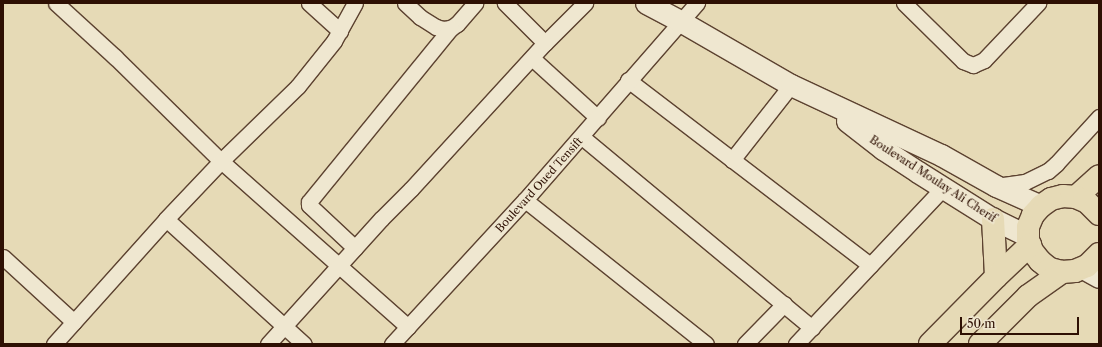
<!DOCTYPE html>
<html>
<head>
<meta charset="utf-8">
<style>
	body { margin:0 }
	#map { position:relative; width:1102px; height:347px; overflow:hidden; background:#e6dab6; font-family:"Libre Caslon Text",serif }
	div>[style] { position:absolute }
	.roads { filter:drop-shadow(1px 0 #5c4230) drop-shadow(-1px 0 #5c4230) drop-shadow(0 1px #5c4230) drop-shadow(0 -1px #5c4230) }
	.street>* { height:15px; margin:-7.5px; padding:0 7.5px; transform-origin:7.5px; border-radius:7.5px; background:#efe7d0 }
	.secondary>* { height:21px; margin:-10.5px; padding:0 10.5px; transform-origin:10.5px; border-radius:10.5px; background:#efe7d0 }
	.primary>* { height:22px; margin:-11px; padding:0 11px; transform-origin:11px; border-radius:11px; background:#e6dab6 }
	span { translate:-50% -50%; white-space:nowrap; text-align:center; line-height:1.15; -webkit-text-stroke:3px #efe7d0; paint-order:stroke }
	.street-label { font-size:11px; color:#2e1003 }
	.frame { position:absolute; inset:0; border:4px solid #2e1003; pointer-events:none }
	.scale { position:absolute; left:960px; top:317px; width:119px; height:18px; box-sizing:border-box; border:2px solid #2e1003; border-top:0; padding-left:5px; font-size:12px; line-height:14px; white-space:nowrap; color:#2e1003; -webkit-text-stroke:3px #efe7d0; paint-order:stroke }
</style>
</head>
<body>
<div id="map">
	<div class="roads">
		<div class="street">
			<div style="left:56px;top:3px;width:80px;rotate:42.5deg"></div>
			<div style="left:115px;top:57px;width:148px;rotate:44.5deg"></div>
			<div style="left:221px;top:161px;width:250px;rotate:41.6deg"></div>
			<div style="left:309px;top:3px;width:42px;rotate:42.1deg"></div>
			<div style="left:405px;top:3px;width:21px;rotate:43deg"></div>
			<div style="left:420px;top:17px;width:19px;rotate:32deg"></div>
			<div style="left:436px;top:27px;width:7px;rotate:16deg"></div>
			<div style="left:443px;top:29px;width:8px;rotate:-7deg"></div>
			<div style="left:451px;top:28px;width:7px;rotate:-34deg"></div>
			<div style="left:457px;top:24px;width:28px;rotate:-49deg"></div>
			<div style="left:904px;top:3px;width:83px;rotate:44.5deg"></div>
			<div style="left:963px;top:61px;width:11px;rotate:22deg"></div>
			<div style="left:973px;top:65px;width:12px;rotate:-24deg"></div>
			<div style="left:984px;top:60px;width:79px;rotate:-46.5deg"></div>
			<div style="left:545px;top:43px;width:57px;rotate:-45deg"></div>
			<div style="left:532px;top:58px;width:89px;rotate:42.3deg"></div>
			<div style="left:628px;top:80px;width:305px;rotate:37.4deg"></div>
			<div style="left:582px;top:137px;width:299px;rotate:39.7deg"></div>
			<div style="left:732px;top:160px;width:95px;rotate:-51.8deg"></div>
			<div style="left:996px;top:186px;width:29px;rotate:-8deg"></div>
			<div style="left:1025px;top:182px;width:25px;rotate:-26deg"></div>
			<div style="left:1048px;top:171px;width:11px;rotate:-41deg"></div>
			<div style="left:1056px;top:164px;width:64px;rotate:-47.5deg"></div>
			<div style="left:525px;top:200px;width:231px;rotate:38.5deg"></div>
			<div style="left:166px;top:219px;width:186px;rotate:42.2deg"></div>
			<div style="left:355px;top:248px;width:63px;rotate:-136.9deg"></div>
			<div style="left:309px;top:205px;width:3px;rotate:-90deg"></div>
			<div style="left:309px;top:202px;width:225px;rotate:-50.8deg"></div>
			<div style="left:3px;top:257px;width:96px;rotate:42.5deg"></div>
			<div style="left:54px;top:344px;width:168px;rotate:-48.1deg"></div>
			<div style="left:166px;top:219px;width:80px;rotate:-46.5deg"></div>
			<div style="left:221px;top:161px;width:107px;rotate:-44.2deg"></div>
			<div style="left:298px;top:86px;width:58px;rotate:-51.3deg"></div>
			<div style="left:334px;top:41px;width:43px;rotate:-61.1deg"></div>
			<div style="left:268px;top:344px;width:169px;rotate:-47.9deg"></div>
			<div style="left:381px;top:219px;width:42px;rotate:-45deg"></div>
			<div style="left:411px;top:189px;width:198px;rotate:-47.5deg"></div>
			<div style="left:545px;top:43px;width:57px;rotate:-135deg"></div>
			<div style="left:392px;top:344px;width:196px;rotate:-47.3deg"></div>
			<div style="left:525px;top:200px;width:262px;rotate:-48.9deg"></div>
			<div style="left:745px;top:344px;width:56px;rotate:-45.7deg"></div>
			<div style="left:796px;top:344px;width:214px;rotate:-46.7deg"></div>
		</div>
		<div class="secondary">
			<div style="left:646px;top:3px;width:38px;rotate:28deg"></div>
			<div style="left:680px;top:21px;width:128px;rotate:30deg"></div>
			<div style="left:791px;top:85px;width:166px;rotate:25deg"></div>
			<div style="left:941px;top:155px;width:63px;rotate:29.4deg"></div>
			<div style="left:996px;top:186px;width:49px;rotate:24deg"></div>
			<div style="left:847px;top:121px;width:46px;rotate:37.9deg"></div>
			<div style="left:883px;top:149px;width:42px;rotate:33.3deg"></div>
			<div style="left:918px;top:172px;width:89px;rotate:32.1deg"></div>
			<div style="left:993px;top:219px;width:39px;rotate:26deg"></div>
			<div style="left:1083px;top:268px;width:18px;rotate:29deg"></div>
		</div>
		<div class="primary">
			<div style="left:1076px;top:197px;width:31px;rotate:-42deg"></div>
			<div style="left:1099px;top:214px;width:17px;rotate:-135deg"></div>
			<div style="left:1087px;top:202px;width:12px;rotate:-156deg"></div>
			<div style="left:1076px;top:197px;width:13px;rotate:-176deg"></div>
			<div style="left:1063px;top:196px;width:12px;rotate:166deg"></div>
			<div style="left:1051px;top:199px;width:12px;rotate:145deg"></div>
			<div style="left:1041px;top:206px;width:12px;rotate:132deg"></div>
			<div style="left:1033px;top:215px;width:13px;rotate:113deg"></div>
			<div style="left:1028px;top:227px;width:13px;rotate:90deg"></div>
			<div style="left:1028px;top:240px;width:12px;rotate:70deg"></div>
			<div style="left:1032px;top:251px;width:13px;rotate:51deg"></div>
			<div style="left:1040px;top:261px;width:13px;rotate:39deg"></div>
			<div style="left:1050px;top:269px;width:12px;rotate:14deg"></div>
			<div style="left:1062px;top:272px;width:13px;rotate:-4deg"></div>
			<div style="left:1075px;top:271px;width:13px;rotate:-23deg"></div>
			<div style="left:1087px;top:266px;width:17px;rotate:-45deg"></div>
			<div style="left:993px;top:219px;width:58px;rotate:87deg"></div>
			<div style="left:930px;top:344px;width:94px;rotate:-45.4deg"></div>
			<div style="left:996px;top:277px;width:47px;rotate:-43.3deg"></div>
			<div style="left:980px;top:344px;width:68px;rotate:-45deg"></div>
			<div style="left:1028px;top:296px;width:42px;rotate:-35.2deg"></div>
		</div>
	</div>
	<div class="street-label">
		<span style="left:933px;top:179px;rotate:33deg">Boulevard Moulay Ali Cherif</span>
		<span style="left:539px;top:185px;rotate:-48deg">Boulevard Oued Tensift</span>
	</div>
	<div class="frame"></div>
	<div class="scale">50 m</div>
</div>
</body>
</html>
